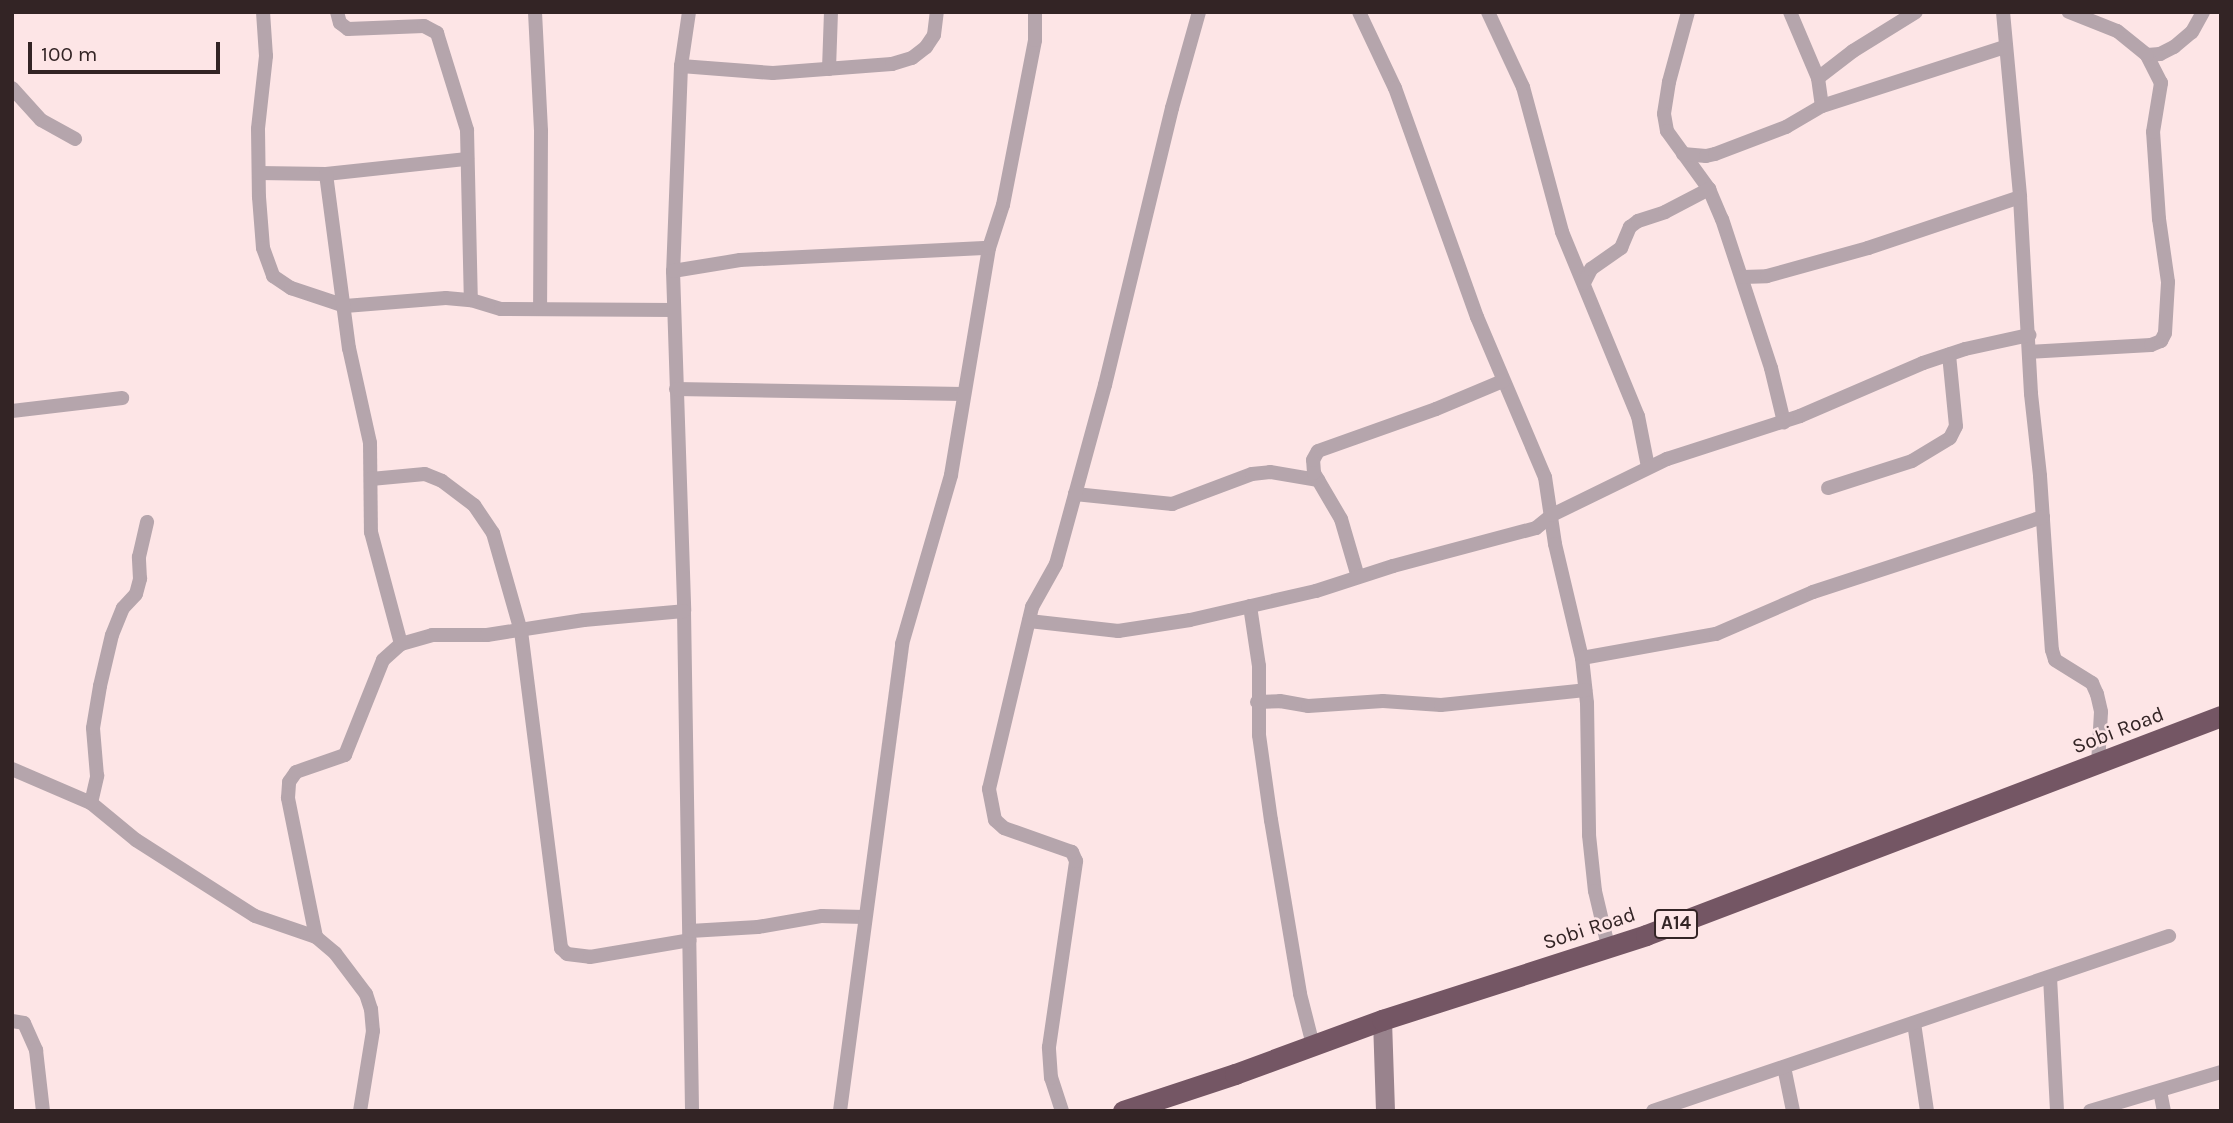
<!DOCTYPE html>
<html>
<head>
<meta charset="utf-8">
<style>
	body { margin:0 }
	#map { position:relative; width:2233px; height:1123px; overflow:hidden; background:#fde5e6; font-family:Karla,sans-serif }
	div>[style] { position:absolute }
	.street>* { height:14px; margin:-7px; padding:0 7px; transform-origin:7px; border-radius:7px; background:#b5a5ac }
	.secondary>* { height:19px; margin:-9.5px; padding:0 9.5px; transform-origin:9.5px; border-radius:9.5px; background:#99838d }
	.highway>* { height:21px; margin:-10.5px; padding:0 10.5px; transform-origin:10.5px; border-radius:10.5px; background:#745664 }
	span { translate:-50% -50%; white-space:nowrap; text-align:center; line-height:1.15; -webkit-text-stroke:5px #fde5e6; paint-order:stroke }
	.shield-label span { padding:2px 5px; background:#fde5e6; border:2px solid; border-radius:5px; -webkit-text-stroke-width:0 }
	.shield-label { font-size:19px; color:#332425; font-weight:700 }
	.street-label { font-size:21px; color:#332425 }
	.frame { position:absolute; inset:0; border:14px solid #332425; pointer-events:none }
	.scale { position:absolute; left:28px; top:42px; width:192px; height:32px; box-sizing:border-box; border:4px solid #332425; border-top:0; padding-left:9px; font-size:21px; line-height:24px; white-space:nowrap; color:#332425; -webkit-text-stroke:5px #fde5e6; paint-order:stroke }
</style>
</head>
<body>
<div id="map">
	<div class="street">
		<div style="left:263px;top:12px;width:44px;rotate:86.1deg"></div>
		<div style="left:266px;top:56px;width:73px;rotate:96.3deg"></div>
		<div style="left:258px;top:129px;width:68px;rotate:89.2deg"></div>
		<div style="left:259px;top:197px;width:51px;rotate:85.5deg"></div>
		<div style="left:263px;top:248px;width:30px;rotate:70deg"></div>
		<div style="left:273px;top:276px;width:22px;rotate:34deg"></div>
		<div style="left:291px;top:288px;width:57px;rotate:18.4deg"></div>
		<div style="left:345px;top:306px;width:101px;rotate:-4.5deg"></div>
		<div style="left:446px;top:298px;width:25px;rotate:5deg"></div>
		<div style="left:471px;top:300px;width:31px;rotate:17deg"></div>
		<div style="left:501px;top:309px;width:173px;rotate:0.3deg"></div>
		<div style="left:337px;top:12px;width:11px;rotate:75deg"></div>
		<div style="left:340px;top:23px;width:10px;rotate:37deg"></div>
		<div style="left:348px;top:29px;width:76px;rotate:-2.3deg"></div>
		<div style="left:424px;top:26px;width:15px;rotate:28deg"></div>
		<div style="left:437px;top:33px;width:102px;rotate:72.8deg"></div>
		<div style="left:467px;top:130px;width:170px;rotate:88.7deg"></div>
		<div style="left:535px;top:12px;width:119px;rotate:87.1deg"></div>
		<div style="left:541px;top:131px;width:178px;rotate:90.3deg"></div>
		<div style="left:689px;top:12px;width:55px;rotate:98.4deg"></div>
		<div style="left:681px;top:66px;width:205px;rotate:92.2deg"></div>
		<div style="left:673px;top:271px;width:340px;rotate:88.1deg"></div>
		<div style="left:684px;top:611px;width:500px;rotate:89.08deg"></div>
		<div style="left:1359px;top:12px;width:84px;rotate:64.7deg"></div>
		<div style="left:1395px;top:88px;width:243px;rotate:70.3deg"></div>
		<div style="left:1477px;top:317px;width:174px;rotate:67deg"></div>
		<div style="left:1545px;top:477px;width:68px;rotate:81.5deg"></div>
		<div style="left:1555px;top:544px;width:117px;rotate:76.7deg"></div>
		<div style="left:1582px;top:658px;width:45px;rotate:83.7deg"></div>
		<div style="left:1587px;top:703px;width:132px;rotate:89.1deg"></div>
		<div style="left:1589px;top:835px;width:56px;rotate:83.9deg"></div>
		<div style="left:1595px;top:891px;width:57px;rotate:76.7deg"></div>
		<div style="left:1488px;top:12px;width:83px;rotate:65deg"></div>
		<div style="left:1523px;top:87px;width:150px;rotate:74.9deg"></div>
		<div style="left:1562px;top:232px;width:199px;rotate:67.6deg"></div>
		<div style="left:1638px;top:416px;width:52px;rotate:78.9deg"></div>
		<div style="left:1688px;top:12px;width:73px;rotate:105.2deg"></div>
		<div style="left:1669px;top:82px;width:32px;rotate:99deg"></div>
		<div style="left:1664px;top:114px;width:17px;rotate:80deg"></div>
		<div style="left:1667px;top:131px;width:72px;rotate:54.1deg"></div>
		<div style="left:1709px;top:189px;width:33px;rotate:67deg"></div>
		<div style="left:1722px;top:219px;width:157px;rotate:71.8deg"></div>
		<div style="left:1771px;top:368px;width:56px;rotate:76.5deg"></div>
		<div style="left:1790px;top:12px;width:72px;rotate:67deg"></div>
		<div style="left:1818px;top:78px;width:28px;rotate:82deg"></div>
		<div style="left:2003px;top:12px;width:186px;rotate:84.7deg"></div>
		<div style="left:2020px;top:197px;width:197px;rotate:86.8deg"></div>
		<div style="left:2031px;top:394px;width:82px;rotate:83.7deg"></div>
		<div style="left:2040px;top:476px;width:174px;rotate:86.1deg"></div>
		<div style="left:2052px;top:650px;width:10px;rotate:73deg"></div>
		<div style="left:2055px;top:660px;width:44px;rotate:31.9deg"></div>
		<div style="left:2092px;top:683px;width:12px;rotate:66deg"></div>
		<div style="left:2097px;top:694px;width:18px;rotate:77deg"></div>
		<div style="left:2101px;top:712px;width:52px;rotate:93.3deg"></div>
		<div style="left:2147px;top:55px;width:13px;rotate:-4deg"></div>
		<div style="left:2160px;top:54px;width:16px;rotate:-27deg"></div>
		<div style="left:2174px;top:47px;width:23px;rotate:-40deg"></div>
		<div style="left:2192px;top:32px;width:23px;rotate:-61deg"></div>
		<div style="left:681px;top:66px;width:92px;rotate:4.4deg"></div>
		<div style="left:773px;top:73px;width:119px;rotate:-4.3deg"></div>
		<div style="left:892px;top:64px;width:21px;rotate:-17deg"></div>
		<div style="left:912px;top:58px;width:18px;rotate:-38deg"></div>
		<div style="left:926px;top:47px;width:14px;rotate:-56deg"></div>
		<div style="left:934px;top:35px;width:23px;rotate:-83deg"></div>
		<div style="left:829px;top:69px;width:57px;rotate:-88deg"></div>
		<div style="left:1818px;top:78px;width:44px;rotate:-37.6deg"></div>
		<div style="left:1853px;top:51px;width:74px;rotate:-31.8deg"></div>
		<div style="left:12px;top:88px;width:43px;rotate:47.8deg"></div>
		<div style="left:41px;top:120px;width:39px;rotate:29deg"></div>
		<div style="left:1683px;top:154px;width:23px;rotate:5deg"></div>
		<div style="left:1706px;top:156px;width:9px;rotate:-13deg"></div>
		<div style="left:1715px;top:154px;width:76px;rotate:-20.8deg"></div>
		<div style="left:1786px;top:127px;width:42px;rotate:-30.3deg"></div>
		<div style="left:1822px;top:106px;width:192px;rotate:-17.9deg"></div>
		<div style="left:259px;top:173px;width:67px;rotate:0.9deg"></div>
		<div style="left:326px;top:174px;width:142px;rotate:-6.1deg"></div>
		<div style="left:326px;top:174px;width:176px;rotate:82.5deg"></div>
		<div style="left:349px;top:348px;width:97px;rotate:77.5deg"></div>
		<div style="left:370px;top:443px;width:89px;rotate:89.4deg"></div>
		<div style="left:371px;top:532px;width:116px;rotate:75deg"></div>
		<div style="left:673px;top:271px;width:68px;rotate:-9.3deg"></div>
		<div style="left:740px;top:260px;width:249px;rotate:-2.8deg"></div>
		<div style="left:1743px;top:277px;width:24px;rotate:-2deg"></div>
		<div style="left:1767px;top:276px;width:105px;rotate:-15.5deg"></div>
		<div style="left:1868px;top:248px;width:160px;rotate:-18.5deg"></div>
		<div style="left:1584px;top:283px;width:16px;rotate:-63deg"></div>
		<div style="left:1591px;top:269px;width:37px;rotate:-35deg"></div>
		<div style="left:1621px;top:248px;width:23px;rotate:-67deg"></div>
		<div style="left:1630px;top:227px;width:10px;rotate:-37deg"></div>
		<div style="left:1638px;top:221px;width:28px;rotate:-18deg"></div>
		<div style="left:1665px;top:212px;width:50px;rotate:-27.6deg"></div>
		<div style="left:2029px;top:352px;width:122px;rotate:-3.3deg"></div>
		<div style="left:2151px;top:345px;width:11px;rotate:-22deg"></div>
		<div style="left:2161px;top:341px;width:9px;rotate:-63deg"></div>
		<div style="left:2165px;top:333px;width:51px;rotate:-86.6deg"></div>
		<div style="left:2168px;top:282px;width:64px;rotate:-98.1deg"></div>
		<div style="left:2159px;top:219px;width:87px;rotate:-93.9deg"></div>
		<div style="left:2153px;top:132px;width:50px;rotate:-80.7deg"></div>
		<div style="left:2161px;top:83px;width:31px;rotate:-117deg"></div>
		<div style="left:2147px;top:55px;width:38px;rotate:-141deg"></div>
		<div style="left:2117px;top:31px;width:52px;rotate:-158.4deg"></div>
		<div style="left:676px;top:389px;width:287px;rotate:1deg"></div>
		<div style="left:12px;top:411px;width:111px;rotate:-6.7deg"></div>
		<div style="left:371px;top:479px;width:54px;rotate:-5.3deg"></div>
		<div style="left:425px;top:474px;width:18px;rotate:22deg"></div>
		<div style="left:442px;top:481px;width:40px;rotate:37deg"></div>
		<div style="left:474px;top:505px;width:34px;rotate:56deg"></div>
		<div style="left:493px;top:533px;width:102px;rotate:74.1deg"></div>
		<div style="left:521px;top:631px;width:320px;rotate:82.8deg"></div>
		<div style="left:561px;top:948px;width:8px;rotate:45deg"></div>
		<div style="left:567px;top:954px;width:23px;rotate:7deg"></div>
		<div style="left:590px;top:957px;width:101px;rotate:-9.6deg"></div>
		<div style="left:1828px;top:488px;width:88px;rotate:-17.8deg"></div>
		<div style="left:1912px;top:461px;width:44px;rotate:-31.2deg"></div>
		<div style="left:1950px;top:438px;width:13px;rotate:-63deg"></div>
		<div style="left:1956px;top:426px;width:72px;rotate:-95.6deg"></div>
		<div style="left:1075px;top:494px;width:98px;rotate:5.9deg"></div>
		<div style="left:1172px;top:504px;width:85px;rotate:-20.6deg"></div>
		<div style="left:1252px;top:474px;width:18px;rotate:-6deg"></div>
		<div style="left:1270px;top:472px;width:49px;rotate:9.5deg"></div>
		<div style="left:1358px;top:577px;width:60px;rotate:-106.3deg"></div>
		<div style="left:1341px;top:519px;width:53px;rotate:-120.4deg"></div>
		<div style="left:1314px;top:473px;width:13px;rotate:-94deg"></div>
		<div style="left:1313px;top:460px;width:10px;rotate:-61deg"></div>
		<div style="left:1318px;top:451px;width:125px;rotate:-19.6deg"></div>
		<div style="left:1436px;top:409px;width:73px;rotate:-22.7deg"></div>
		<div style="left:1250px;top:606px;width:61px;rotate:81.5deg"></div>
		<div style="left:1259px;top:666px;width:69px;rotate:90deg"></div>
		<div style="left:1259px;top:735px;width:86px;rotate:82deg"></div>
		<div style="left:1271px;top:820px;width:176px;rotate:80.5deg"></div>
		<div style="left:1300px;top:994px;width:53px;rotate:75.7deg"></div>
		<div style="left:1029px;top:621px;width:90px;rotate:6.4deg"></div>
		<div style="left:1118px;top:631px;width:73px;rotate:-8.7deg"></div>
		<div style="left:1190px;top:620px;width:129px;rotate:-13deg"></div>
		<div style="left:1316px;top:591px;width:81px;rotate:-18deg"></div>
		<div style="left:1393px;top:566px;width:148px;rotate:-14.9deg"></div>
		<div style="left:1536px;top:528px;width:21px;rotate:-39deg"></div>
		<div style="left:1552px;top:515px;width:128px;rotate:-26deg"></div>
		<div style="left:1667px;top:459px;width:140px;rotate:-17.9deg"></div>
		<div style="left:1800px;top:416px;width:134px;rotate:-23.3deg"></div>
		<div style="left:1923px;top:363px;width:44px;rotate:-18.4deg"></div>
		<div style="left:1965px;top:349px;width:66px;rotate:-12.3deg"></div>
		<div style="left:1582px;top:658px;width:136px;rotate:-10.2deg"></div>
		<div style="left:1716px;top:634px;width:106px;rotate:-23.4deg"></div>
		<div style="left:1813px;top:592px;width:242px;rotate:-18.1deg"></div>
		<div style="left:1257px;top:702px;width:23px;rotate:-2deg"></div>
		<div style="left:1280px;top:701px;width:28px;rotate:10deg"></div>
		<div style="left:1308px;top:706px;width:75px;rotate:-3.8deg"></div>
		<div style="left:1383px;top:701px;width:58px;rotate:3.9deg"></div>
		<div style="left:1441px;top:705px;width:145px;rotate:-5.9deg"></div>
		<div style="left:12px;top:769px;width:86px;rotate:23.3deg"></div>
		<div style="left:91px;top:803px;width:58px;rotate:39.4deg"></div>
		<div style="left:136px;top:840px;width:141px;rotate:32.6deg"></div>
		<div style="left:255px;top:916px;width:65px;rotate:19deg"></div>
		<div style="left:316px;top:937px;width:25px;rotate:40deg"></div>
		<div style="left:335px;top:953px;width:51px;rotate:52.9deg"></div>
		<div style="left:366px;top:994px;width:16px;rotate:72deg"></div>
		<div style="left:371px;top:1009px;width:22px;rotate:85deg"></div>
		<div style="left:373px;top:1031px;width:81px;rotate:99.2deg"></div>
		<div style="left:91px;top:803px;width:28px;rotate:-77deg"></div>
		<div style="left:97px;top:776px;width:48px;rotate:-94.8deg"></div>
		<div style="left:93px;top:728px;width:43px;rotate:-80.5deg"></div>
		<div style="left:100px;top:686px;width:52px;rotate:-76.8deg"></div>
		<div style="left:112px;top:635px;width:29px;rotate:-68deg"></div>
		<div style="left:123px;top:608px;width:19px;rotate:-47deg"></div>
		<div style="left:136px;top:594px;width:16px;rotate:-75deg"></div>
		<div style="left:140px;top:579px;width:22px;rotate:-93deg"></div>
		<div style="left:139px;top:557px;width:36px;rotate:-77deg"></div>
		<div style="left:690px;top:931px;width:68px;rotate:-3.4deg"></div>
		<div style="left:758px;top:927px;width:65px;rotate:-9.8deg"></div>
		<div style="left:822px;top:916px;width:43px;rotate:1.3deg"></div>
		<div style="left:316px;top:937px;width:142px;rotate:-101.4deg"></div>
		<div style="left:288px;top:798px;width:16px;rotate:-86deg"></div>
		<div style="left:289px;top:782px;width:12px;rotate:-55deg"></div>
		<div style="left:296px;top:772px;width:52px;rotate:-19.1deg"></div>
		<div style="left:345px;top:755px;width:102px;rotate:-68.2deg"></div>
		<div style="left:383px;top:660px;width:24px;rotate:-42deg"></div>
		<div style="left:401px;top:644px;width:32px;rotate:-16deg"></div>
		<div style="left:432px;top:635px;width:55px"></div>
		<div style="left:487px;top:635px;width:98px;rotate:-8.8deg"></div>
		<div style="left:584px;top:620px;width:100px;rotate:-5.1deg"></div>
		<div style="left:2050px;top:977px;width:134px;rotate:87deg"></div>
		<div style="left:12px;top:1021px;width:12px;rotate:9deg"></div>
		<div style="left:24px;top:1023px;width:30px;rotate:66deg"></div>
		<div style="left:36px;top:1050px;width:61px;rotate:83.5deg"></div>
		<div style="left:1914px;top:1023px;width:89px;rotate:81.6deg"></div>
		<div style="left:1784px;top:1067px;width:45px;rotate:78.4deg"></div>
		<div style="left:2160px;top:1091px;width:20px;rotate:79deg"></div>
		<div style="left:840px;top:1111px;width:471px;rotate:-82.4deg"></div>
		<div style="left:902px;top:644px;width:176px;rotate:-73.8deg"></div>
		<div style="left:951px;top:475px;width:230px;rotate:-80.5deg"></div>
		<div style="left:989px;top:248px;width:45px;rotate:-72deg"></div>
		<div style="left:1003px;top:205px;width:168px;rotate:-79deg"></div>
		<div style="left:1035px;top:40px;width:28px;rotate:-90deg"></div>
		<div style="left:1062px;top:1111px;width:35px;rotate:-108deg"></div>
		<div style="left:1051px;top:1078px;width:31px;rotate:-94deg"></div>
		<div style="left:1049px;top:1047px;width:188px;rotate:-81.7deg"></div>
		<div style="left:1076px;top:861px;width:10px;rotate:-114deg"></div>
		<div style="left:1072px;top:852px;width:72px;rotate:-160.6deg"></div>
		<div style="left:1004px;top:828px;width:12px;rotate:-138deg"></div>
		<div style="left:995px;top:820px;width:32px;rotate:-101deg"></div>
		<div style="left:989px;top:789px;width:187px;rotate:-76.7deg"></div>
		<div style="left:1032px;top:607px;width:49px;rotate:-60.8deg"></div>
		<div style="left:1056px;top:564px;width:186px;rotate:-74.7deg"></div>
		<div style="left:1105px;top:385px;width:285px;rotate:-76.4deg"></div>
		<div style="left:1172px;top:108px;width:100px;rotate:-74.3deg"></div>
		<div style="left:1653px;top:1111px;width:545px;rotate:-18.73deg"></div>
		<div style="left:2090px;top:1111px;width:137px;rotate:-16.6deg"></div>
	</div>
	<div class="secondary">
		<div style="left:1382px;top:1020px;width:91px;rotate:88.1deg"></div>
	</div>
	<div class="highway">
		<div style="left:1123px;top:1111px;width:118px;rotate:-18.3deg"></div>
		<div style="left:1235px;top:1074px;width:157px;rotate:-20.2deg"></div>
		<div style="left:1382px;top:1020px;width:277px;rotate:-17.8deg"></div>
		<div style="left:1646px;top:935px;width:615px;rotate:-20.85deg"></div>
	</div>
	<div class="shield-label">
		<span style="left:1676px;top:924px">A14</span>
	</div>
	<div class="street-label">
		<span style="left:2118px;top:730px;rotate:-21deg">Sobi Road</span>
		<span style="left:1589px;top:928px;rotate:-18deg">Sobi Road</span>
	</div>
	<div class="frame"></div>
	<div class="scale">100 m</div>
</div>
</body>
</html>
